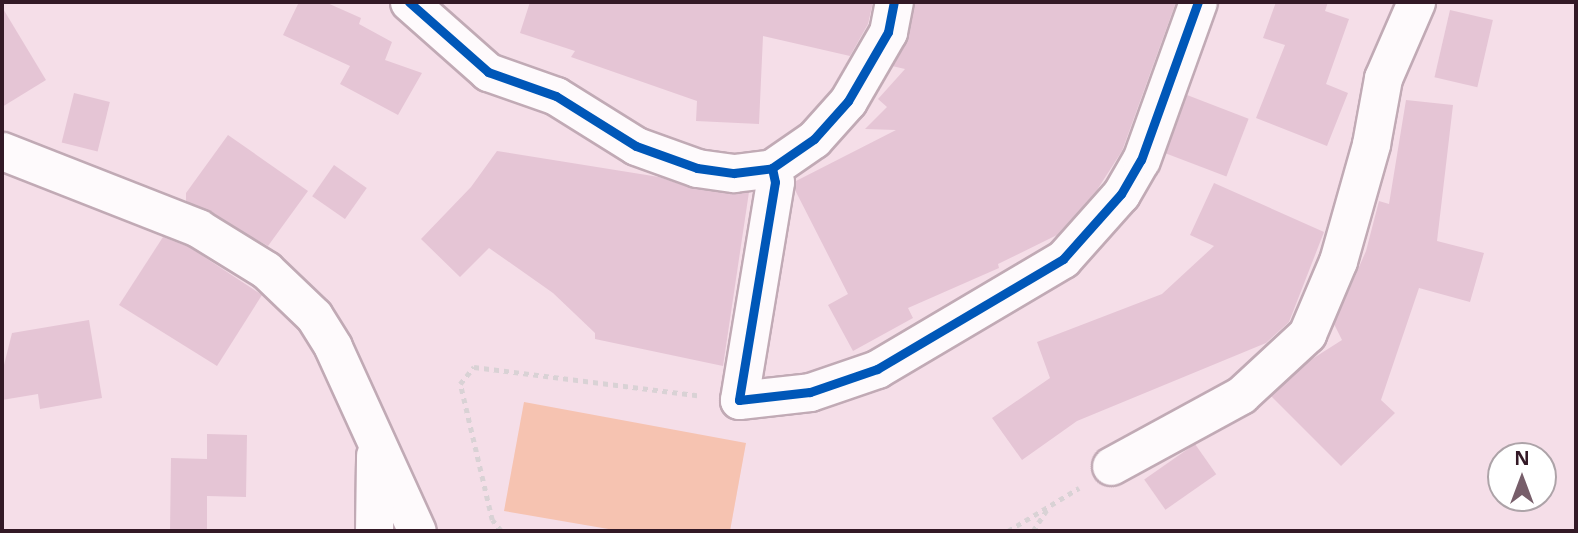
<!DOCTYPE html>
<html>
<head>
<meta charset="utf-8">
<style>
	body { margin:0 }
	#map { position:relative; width:1578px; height:533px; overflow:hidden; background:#f5dee8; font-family:"Noto Sans",sans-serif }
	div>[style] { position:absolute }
	.green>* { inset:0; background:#f6c3b1 }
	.building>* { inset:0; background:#e5c5d5; transform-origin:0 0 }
	.path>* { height:4.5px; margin-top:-2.25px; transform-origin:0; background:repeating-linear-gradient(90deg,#d9d2d5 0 5px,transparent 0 10px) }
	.roads { filter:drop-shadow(2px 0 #c1aab5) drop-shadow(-2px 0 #c1aab5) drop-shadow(0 2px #c1aab5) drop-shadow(0 -2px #c1aab5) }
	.minor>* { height:37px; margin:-18.5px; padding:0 18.5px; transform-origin:18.5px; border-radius:18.5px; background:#fefafc }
	.cycleway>* { height:9px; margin:-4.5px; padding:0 4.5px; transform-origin:4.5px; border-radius:4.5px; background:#0057b8 }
	span { translate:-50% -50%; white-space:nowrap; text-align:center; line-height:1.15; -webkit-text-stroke:5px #fff; paint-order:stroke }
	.frame { position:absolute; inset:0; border:4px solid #331926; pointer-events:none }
	.north { position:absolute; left:1487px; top:442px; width:70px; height:70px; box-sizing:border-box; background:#fff; border:2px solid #ada3a8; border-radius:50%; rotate:0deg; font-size:19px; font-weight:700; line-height:28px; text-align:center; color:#331926 }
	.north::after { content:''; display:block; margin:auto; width:24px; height:32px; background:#775e6a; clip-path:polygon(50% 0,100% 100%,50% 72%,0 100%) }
</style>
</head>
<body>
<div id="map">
	<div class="green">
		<div style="clip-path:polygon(524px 402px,746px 443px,730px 531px,620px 531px,504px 511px)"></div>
	</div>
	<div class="building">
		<div style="clip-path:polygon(299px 2px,325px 2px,361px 18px,359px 24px,392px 42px,385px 60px,422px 73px,398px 115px,340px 84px,350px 66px,283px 35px)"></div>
		<div style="clip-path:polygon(530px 2px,873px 2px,868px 24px,850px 56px,763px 36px,759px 124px,696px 121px,697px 101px,571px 57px,575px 51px,520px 33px)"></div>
		<div style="clip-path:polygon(914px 2px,1176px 2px,1122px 151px,1097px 190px,1057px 235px,998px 264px,999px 268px,908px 308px,913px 318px,853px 351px,828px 305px,848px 294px,795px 190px,796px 181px,896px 130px,865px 129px,887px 107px,878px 99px,905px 69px,892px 66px,908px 37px)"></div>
		<div style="clip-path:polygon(1276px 2px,1328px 2px,1325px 11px,1349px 19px,1326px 84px,1348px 93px,1327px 146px,1256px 118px,1285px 45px,1263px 38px)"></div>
		<div style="clip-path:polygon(2px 7px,46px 80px,2px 107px)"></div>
		<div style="left:1450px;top:10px;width:44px;height:69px;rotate:13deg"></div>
		<div style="left:74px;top:93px;width:37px;height:51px;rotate:14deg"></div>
		<div style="left:1187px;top:95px;width:66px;height:62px;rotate:21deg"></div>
		<div style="clip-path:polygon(1406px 100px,1453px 105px,1437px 241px,1484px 253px,1470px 302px,1419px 288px,1381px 400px,1395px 413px,1341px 466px,1271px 396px,1309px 361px,1342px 340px,1334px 324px,1366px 251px,1379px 201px,1389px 204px)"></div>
		<div style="clip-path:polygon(228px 135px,308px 191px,268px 246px,186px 201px,186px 193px)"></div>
		<div style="clip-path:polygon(497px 151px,659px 177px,694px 189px,749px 192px,723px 366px,595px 339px,595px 333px,553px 293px,489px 248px,460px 277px,421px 239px,471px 187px)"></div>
		<div style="left:334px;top:165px;width:40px;height:38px;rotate:35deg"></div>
		<div style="clip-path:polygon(1214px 183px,1324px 232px,1289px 322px,1266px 343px,1077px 421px,1022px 460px,992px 418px,1050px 378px,1037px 342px,1162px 294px,1214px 246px,1190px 235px)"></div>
		<div style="clip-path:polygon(163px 237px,189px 247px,262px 295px,217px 366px,119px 305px)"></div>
		<div style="clip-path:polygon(89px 320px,102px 398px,40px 409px,38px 394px,2px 400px,2px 373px,12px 333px)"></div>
		<div style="clip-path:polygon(207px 434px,247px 435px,246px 497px,207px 496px,207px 531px,170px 531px,171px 458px,207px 459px)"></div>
		<div style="left:1195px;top:444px;width:37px;height:62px;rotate:55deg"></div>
	</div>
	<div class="path">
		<div style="left:501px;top:531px;width:14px;rotate:-129deg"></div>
		<div style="left:492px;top:520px;width:140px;rotate:-103.2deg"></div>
		<div style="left:460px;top:384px;width:22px;rotate:-51deg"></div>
		<div style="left:474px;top:367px;width:225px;rotate:7.2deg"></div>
		<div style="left:1008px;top:531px;width:83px;rotate:-31.2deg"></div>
		<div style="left:1033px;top:531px;width:27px;rotate:-57deg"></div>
	</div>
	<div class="roads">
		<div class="minor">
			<div style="left:409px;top:2px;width:106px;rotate:41.5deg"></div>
			<div style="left:488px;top:72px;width:72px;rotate:19.4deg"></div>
			<div style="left:556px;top:96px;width:94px;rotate:32deg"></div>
			<div style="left:636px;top:146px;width:65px;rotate:19.8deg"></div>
			<div style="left:697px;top:168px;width:37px;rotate:8deg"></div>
			<div style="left:734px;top:173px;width:38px;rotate:-7deg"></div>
			<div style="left:772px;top:168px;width:51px;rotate:-34.6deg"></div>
			<div style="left:814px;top:139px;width:51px;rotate:-48.2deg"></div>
			<div style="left:848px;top:101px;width:80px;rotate:-59.9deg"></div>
			<div style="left:888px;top:32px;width:31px;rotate:-79deg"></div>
			<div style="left:2px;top:151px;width:211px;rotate:21.4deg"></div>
			<div style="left:198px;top:228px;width:80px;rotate:31.7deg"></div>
			<div style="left:266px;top:270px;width:66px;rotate:43.8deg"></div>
			<div style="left:314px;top:316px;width:36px;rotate:58deg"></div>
			<div style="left:333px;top:347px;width:202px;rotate:65.5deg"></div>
			<div style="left:772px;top:168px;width:14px;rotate:78deg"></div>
			<div style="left:775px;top:182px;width:221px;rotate:99.4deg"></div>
			<div style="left:739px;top:400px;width:71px;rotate:-6.4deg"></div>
			<div style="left:810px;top:392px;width:71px;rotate:-18.9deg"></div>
			<div style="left:877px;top:369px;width:216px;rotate:-30.6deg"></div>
			<div style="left:1063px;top:259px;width:87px;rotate:-48.3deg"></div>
			<div style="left:1121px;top:194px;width:39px;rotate:-60deg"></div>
			<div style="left:1141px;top:160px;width:168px;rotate:-70.2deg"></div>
			<div style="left:1111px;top:466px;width:148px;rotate:-28.6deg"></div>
			<div style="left:1241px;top:395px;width:90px;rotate:-42.7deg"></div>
			<div style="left:1307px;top:334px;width:79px;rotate:-67deg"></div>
			<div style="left:1338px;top:261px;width:122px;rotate:-74.2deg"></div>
			<div style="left:1371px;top:144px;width:67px;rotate:-79.7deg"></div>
			<div style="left:1383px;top:78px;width:83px;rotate:-66.5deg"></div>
			<div style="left:374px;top:531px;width:76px;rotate:-89.2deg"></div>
		</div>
	</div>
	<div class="cycleway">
		<div style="left:409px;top:2px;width:106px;rotate:41.5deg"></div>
		<div style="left:488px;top:72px;width:72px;rotate:19.4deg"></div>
		<div style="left:556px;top:96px;width:94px;rotate:32deg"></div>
		<div style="left:636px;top:146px;width:65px;rotate:19.8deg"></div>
		<div style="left:697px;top:168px;width:37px;rotate:8deg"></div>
		<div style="left:734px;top:173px;width:38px;rotate:-7deg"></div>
		<div style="left:772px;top:168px;width:51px;rotate:-34.6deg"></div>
		<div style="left:814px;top:139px;width:51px;rotate:-48.2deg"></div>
		<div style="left:848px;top:101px;width:80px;rotate:-59.9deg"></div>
		<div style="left:888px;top:32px;width:31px;rotate:-79deg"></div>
		<div style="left:772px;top:168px;width:14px;rotate:78deg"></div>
		<div style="left:775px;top:182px;width:221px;rotate:99.4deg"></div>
		<div style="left:739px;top:400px;width:71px;rotate:-6.4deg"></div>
		<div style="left:810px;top:392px;width:71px;rotate:-18.9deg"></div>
		<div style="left:877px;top:369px;width:216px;rotate:-30.6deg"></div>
		<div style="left:1063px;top:259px;width:87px;rotate:-48.3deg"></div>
		<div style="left:1121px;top:194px;width:39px;rotate:-60deg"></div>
		<div style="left:1141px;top:160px;width:168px;rotate:-70.2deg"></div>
	</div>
	<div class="frame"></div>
	<div class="north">N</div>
</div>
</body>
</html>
